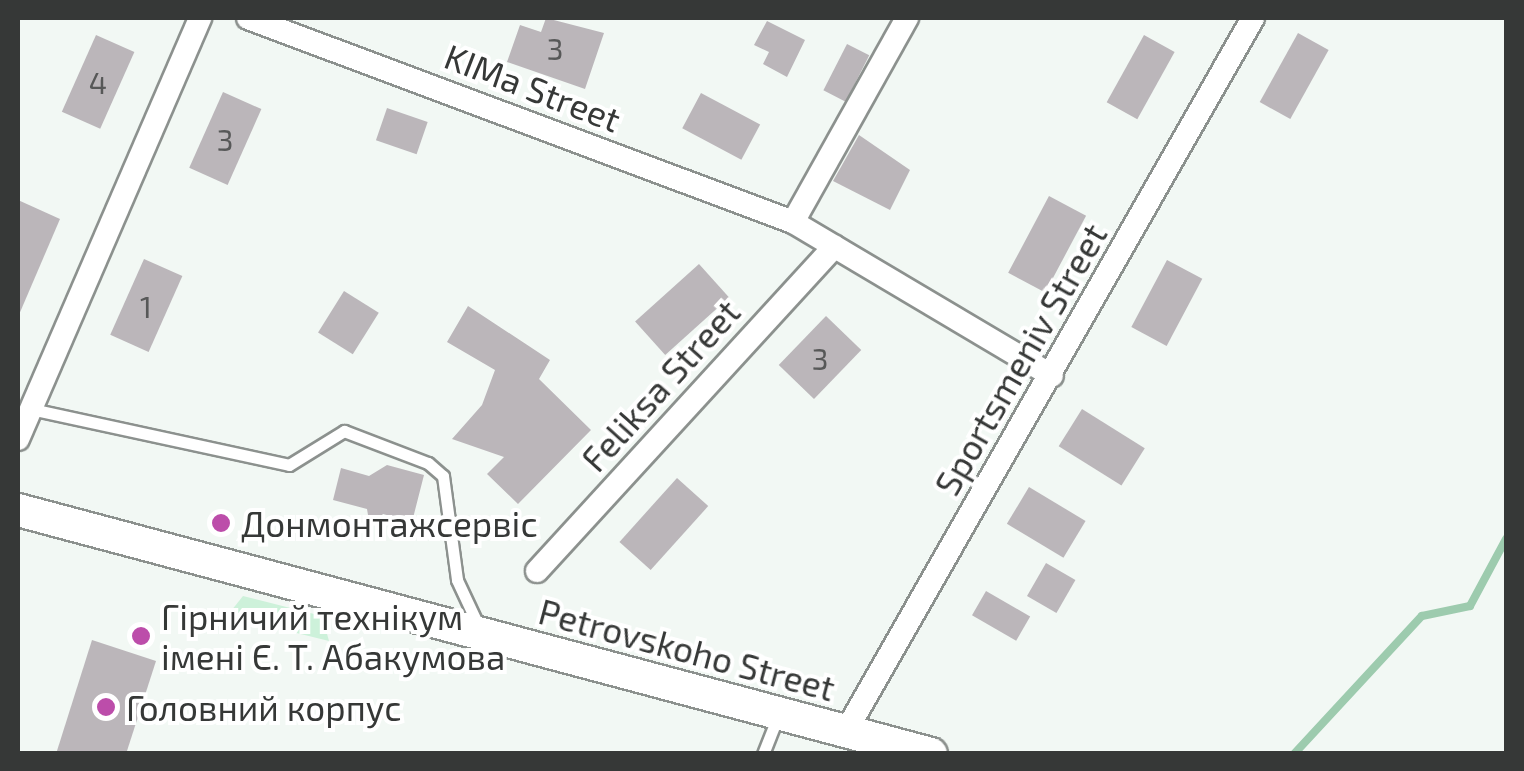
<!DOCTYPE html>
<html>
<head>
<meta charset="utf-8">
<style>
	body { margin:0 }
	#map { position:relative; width:1524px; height:771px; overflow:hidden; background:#f2f8f4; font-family:"Exo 2",sans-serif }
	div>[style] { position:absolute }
	.green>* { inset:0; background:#cdf1da }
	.stream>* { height:8px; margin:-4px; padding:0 4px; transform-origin:4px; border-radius:4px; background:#9dcbae }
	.building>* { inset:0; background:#bbb6ba; transform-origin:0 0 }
	.roads { filter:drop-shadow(2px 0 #8c918e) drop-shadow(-2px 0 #8c918e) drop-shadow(0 2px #8c918e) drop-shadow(0 -2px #8c918e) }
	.service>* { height:11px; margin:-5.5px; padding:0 5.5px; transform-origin:5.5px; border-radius:5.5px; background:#fff }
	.minor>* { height:22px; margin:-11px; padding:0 11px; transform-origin:11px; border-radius:11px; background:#fff }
	.secondary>* { height:32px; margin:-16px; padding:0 16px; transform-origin:16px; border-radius:16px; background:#fff }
	.dots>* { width:28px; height:28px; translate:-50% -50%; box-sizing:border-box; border:5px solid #fff; border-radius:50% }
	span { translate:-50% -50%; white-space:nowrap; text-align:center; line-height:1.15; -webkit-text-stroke:8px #fff; paint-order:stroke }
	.number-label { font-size:30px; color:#575858 }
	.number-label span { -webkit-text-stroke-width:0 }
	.street-label { font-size:35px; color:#363837 }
	.poi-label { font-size:35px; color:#363837 }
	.left { translate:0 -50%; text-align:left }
	.frame { position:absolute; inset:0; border:20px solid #363837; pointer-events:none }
</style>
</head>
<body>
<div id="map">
	<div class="green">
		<div style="clip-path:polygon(243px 596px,322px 616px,329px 641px,227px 616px)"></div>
	</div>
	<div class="stream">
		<div style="left:1294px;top:754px;width:188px;rotate:-47.2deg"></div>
		<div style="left:1422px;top:616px;width:49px;rotate:-11.8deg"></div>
		<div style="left:1470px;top:606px;width:76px;rotate:-61.8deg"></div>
	</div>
	<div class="building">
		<div style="clip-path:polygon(546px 18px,604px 33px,585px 89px,507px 62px,520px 25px,541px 32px)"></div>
		<div style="clip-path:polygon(767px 21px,805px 40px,787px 77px,763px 64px,769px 52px,754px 45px)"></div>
		<div style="left:1298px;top:33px;width:35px;height:79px;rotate:29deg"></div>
		<div style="left:96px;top:35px;width:42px;height:84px;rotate:24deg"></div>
		<div style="left:1144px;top:35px;width:35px;height:77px;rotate:29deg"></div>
		<div style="left:847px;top:44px;width:25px;height:52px;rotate:27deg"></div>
		<div style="left:223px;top:92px;width:42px;height:83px;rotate:24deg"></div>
		<div style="left:701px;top:93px;width:67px;height:40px;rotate:28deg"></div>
		<div style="left:387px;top:108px;width:43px;height:34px;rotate:19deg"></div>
		<div style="clip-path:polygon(859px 135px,910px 170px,890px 210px,833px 181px)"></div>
		<div style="left:1049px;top:196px;width:42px;height:87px;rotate:28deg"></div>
		<div style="clip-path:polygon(18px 200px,60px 219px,18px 317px)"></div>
		<div style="left:144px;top:259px;width:42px;height:83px;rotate:24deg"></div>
		<div style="left:1167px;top:260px;width:40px;height:76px;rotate:28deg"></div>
		<div style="left:699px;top:264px;width:45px;height:86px;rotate:48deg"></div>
		<div style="left:344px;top:291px;width:41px;height:49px;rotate:32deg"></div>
		<div style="clip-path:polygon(468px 306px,550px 360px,539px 379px,591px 430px,518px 504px,487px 474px,504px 457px,452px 439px,482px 405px,495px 370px,447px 342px)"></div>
		<div style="left:826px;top:316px;width:49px;height:68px;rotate:44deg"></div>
		<div style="left:1082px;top:409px;width:74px;height:44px;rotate:32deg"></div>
		<div style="clip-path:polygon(387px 465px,424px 475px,412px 522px,383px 514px,370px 527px,367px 509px,333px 500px,341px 468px,369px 476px)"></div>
		<div style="left:677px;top:478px;width:42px;height:86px;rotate:42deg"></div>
		<div style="left:1029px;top:487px;width:66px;height:43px;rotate:31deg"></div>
		<div style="left:1046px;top:563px;width:34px;height:38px;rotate:30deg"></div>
		<div style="left:986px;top:591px;width:51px;height:28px;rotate:30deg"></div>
		<div style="clip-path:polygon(92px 640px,156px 661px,126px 754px,56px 754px)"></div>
	</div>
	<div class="roads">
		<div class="service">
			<div style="left:31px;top:409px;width:264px;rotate:12.2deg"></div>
			<div style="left:289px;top:465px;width:65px;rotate:-31.7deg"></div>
			<div style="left:344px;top:431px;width:90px;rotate:20.9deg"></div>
			<div style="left:428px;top:463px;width:20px;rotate:41deg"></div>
			<div style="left:443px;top:476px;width:105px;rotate:82.3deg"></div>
			<div style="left:457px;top:580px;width:52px;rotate:64.9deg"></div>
			<div style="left:763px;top:754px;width:41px;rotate:-68.5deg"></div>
		</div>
		<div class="minor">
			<div style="left:248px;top:18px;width:582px;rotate:20.52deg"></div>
			<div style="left:793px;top:222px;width:301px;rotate:30.7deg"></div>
			<div style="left:793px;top:222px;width:234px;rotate:-60.8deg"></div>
			<div style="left:18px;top:439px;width:459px;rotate:-66.6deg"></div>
			<div style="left:537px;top:571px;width:440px;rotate:-47.5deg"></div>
			<div style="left:845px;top:733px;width:823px;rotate:-60.29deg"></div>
		</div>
		<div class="secondary">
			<div style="left:18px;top:510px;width:945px;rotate:14.96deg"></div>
		</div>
	</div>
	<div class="dots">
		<div style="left:221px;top:523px;background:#bc4daa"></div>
		<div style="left:141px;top:636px;background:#bc4daa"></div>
		<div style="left:106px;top:707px;background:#bc4daa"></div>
	</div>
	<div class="number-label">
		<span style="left:555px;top:48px">3</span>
		<span style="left:98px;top:82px">4</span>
		<span style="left:225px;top:139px">3</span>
		<span style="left:146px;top:306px">1</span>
		<span style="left:820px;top:358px">3</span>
	</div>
	<div class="street-label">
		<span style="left:533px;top:87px;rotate:21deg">KIMa Street</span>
		<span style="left:1020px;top:359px;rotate:-60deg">Sportsmeniv Street</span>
		<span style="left:660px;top:385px;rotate:-48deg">Feliksa Street</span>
		<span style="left:687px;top:649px;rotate:15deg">Petrovskoho Street</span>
	</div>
	<div class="poi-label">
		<span class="left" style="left:241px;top:523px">Донмонтажсервіс</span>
		<span class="left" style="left:161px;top:636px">Гірничий технікум<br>імені Є. Т. Абакумова</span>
		<span class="left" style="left:126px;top:707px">Головний корпус</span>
	</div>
	<div class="frame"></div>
</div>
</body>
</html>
